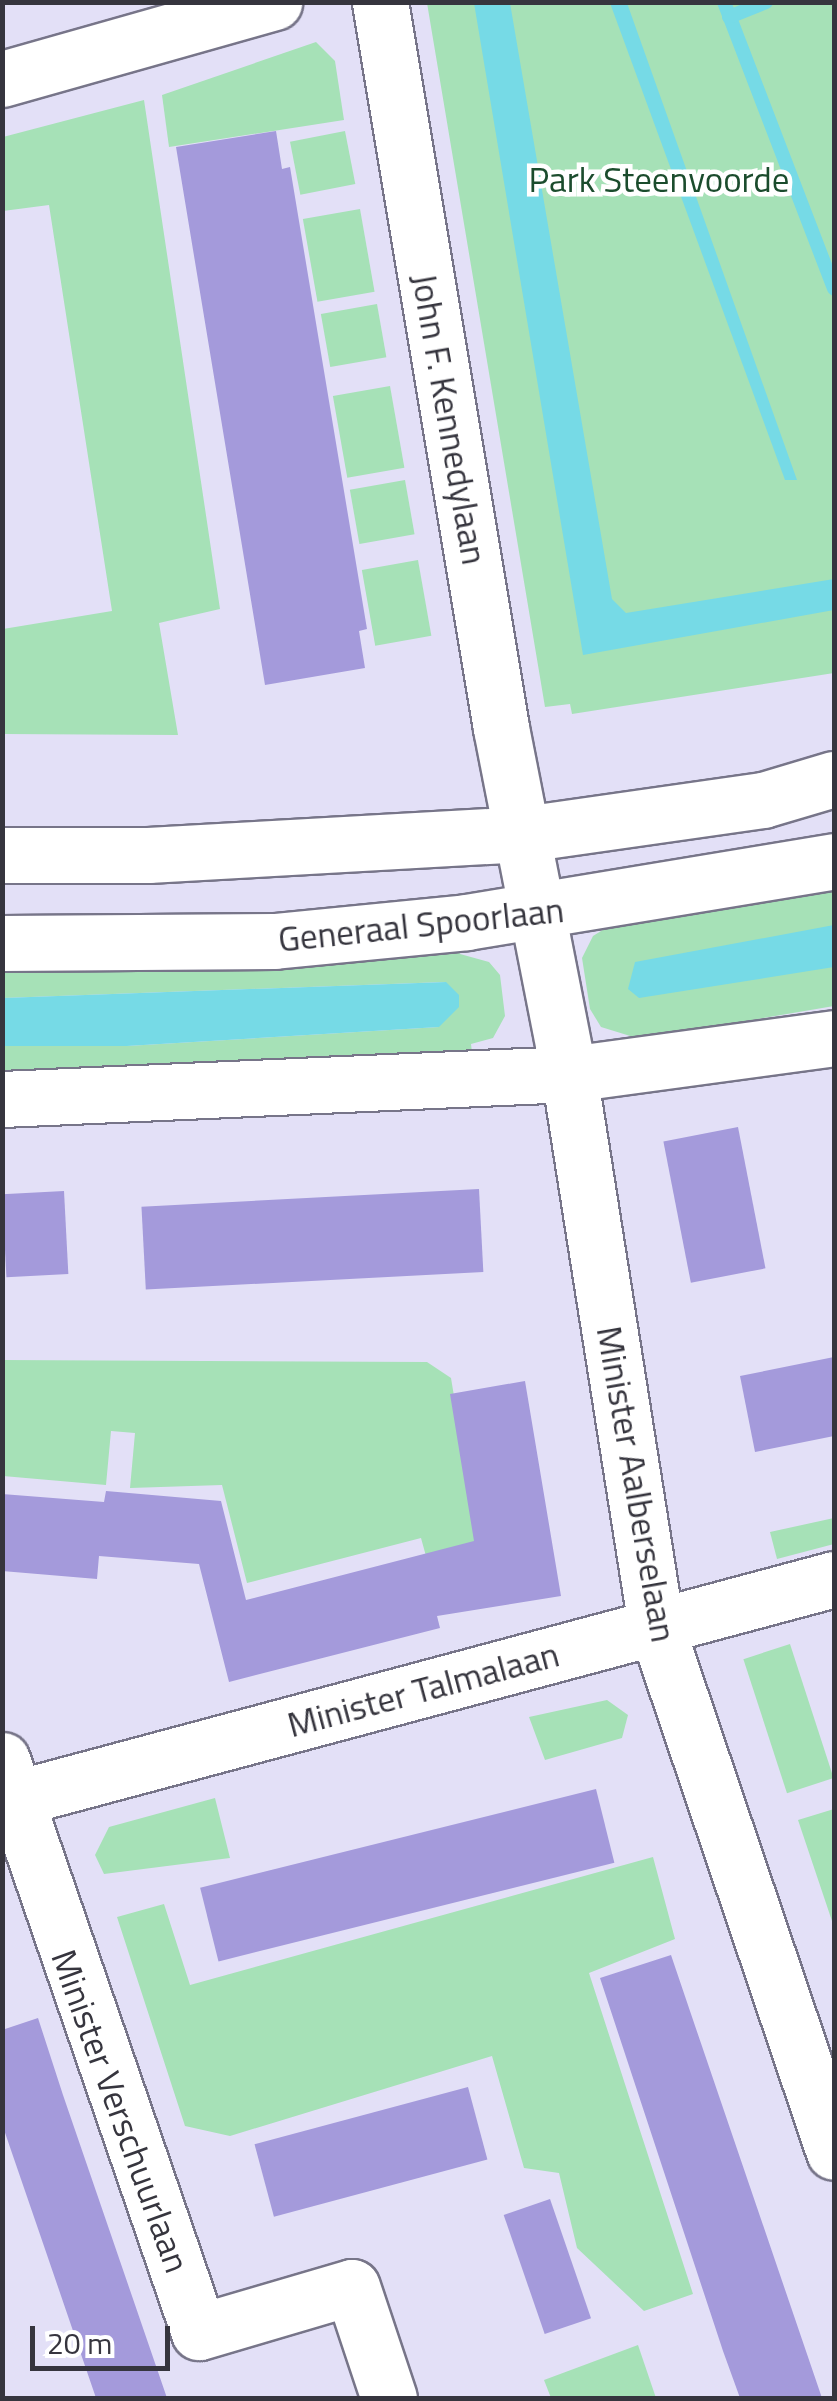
<!DOCTYPE html>
<html>
<head>
<meta charset="utf-8">
<style>
	body { margin:0 }
	#map { position:relative; width:837px; height:2401px; overflow:hidden; background:#e3e0f7; font-family:"Titillium Web",sans-serif }
	div>[style] { position:absolute }
	.green>* { inset:0; background:#a6e1b7; transform-origin:0 0 }
	.water>* { inset:0; background:#76dae6 }
	.stream>* { height:14px; margin:-7px; padding:0 7px; transform-origin:7px; border-radius:7px; background:#76dae6 }
	.building>* { inset:0; background:#a49adb; transform-origin:0 0 }
	.roads { filter:drop-shadow(2px 0 #777589) drop-shadow(-2px 0 #777589) drop-shadow(0 2px #777589) drop-shadow(0 -2px #777589) }
	.minor>* { height:55px; margin:-27.5px; padding:0 27.5px; transform-origin:27.5px; border-radius:27.5px; background:#fff }
	.tertiary>* { height:55px; margin:-27.5px; padding:0 27.5px; transform-origin:27.5px; border-radius:27.5px; background:#fff }
	span { translate:-50% -50%; white-space:nowrap; text-align:center; line-height:1.15; -webkit-text-stroke:9px #fff; paint-order:stroke }
	.park-label { font-size:35px; color:#1b4c2d }
	.street-label { font-size:35px; color:#36353e }
	.frame { position:absolute; inset:0; border:5px solid #36353e; pointer-events:none }
	.scale { position:absolute; left:30px; top:2326px; width:140px; height:45px; box-sizing:border-box; border:5px solid #36353e; border-top:0; padding-left:12px; font-size:30px; line-height:35px; white-space:nowrap; color:#36353e; -webkit-text-stroke:8px #fff; paint-order:stroke }
</style>
</head>
<body>
<div id="map">
	<div class="green">
		<div style="clip-path:polygon(427px 3px,834px 3px,834px 673px,572px 714px,570px 704px,545px 707px)"></div>
		<div style="clip-path:polygon(316px 42px,335px 61px,344px 120px,169px 147px,162px 95px)"></div>
		<div style="clip-path:polygon(144px 100px,220px 609px,159px 623px,178px 735px,3px 734px,3px 629px,112px 611px,49px 205px,3px 211px,3px 137px)"></div>
		<div style="left:345px;top:131px;width:54px;height:56px;rotate:79deg"></div>
		<div style="left:360px;top:209px;width:84px;height:58px;rotate:80deg"></div>
		<div style="left:377px;top:304px;width:54px;height:57px;rotate:80deg"></div>
		<div style="left:390px;top:386px;width:83px;height:58px;rotate:80deg"></div>
		<div style="left:405px;top:480px;width:55px;height:56px;rotate:80deg"></div>
		<div style="left:418px;top:560px;width:77px;height:57px;rotate:80deg"></div>
		<div style="clip-path:polygon(834px 880px,834px 1006px,640px 1039px,601px 1027px,590px 1009px,582px 958px,593px 936px,630px 913px)"></div>
		<div style="clip-path:polygon(457px 934px,460px 954px,489px 962px,500px 975px,505px 1016px,493px 1038px,471px 1044px,473px 1061px,3px 1082px,3px 1046px,127px 1046px,439px 1027px,445px 982px,3px 998px,3px 956px)"></div>
		<div style="clip-path:polygon(2px 1360px,427px 1362px,451px 1378px,482px 1565px,432px 1578px,421px 1538px,247px 1583px,222px 1485px,130px 1488px,135px 1433px,111px 1431px,106px 1485px,3px 1476px)"></div>
		<div style="clip-path:polygon(834px 1518px,834px 1544px,777px 1559px,770px 1532px)"></div>
		<div style="left:790px;top:1644px;width:141px;height:49px;rotate:72deg"></div>
		<div style="clip-path:polygon(607px 1700px,628px 1715px,622px 1738px,545px 1760px,529px 1717px)"></div>
		<div style="clip-path:polygon(215px 1798px,230px 1858px,104px 1874px,95px 1855px,109px 1827px)"></div>
		<div style="clip-path:polygon(834px 1809px,834px 1927px,798px 1820px)"></div>
		<div style="clip-path:polygon(653px 1857px,675px 1939px,589px 1973px,693px 2294px,644px 2311px,577px 2248px,559px 2173px,524px 2168px,492px 2056px,230px 2136px,185px 2126px,117px 1917px,164px 1904px,190px 1985px)"></div>
		<div style="clip-path:polygon(638px 2345px,656px 2398px,551px 2398px,544px 2380px)"></div>
	</div>
	<div class="water">
		<div style="clip-path:polygon(474px 3px,510px 3px,612px 599px,626px 613px,834px 579px,834px 610px,583px 655px)"></div>
		<div style="clip-path:polygon(610px 3px,627px 3px,797px 480px,785px 480px)"></div>
		<div style="clip-path:polygon(834px 925px,834px 967px,639px 998px,628px 989px,635px 962px)"></div>
		<div style="clip-path:polygon(446px 982px,459px 995px,459px 1007px,439px 1027px,127px 1046px,3px 1046px,3px 998px)"></div>
	</div>
	<div class="stream">
		<div style="left:724px;top:2px;width:307px;rotate:69deg"></div>
		<div style="left:729px;top:17px;width:40px;rotate:-22deg"></div>
	</div>
	<div class="building">
		<div style="clip-path:polygon(276px 131px,282px 169px,290px 167px,367px 629px,359px 631px,365px 668px,265px 685px,176px 147px)"></div>
		<div style="left:738px;top:1127px;width:144px;height:76px;rotate:79deg"></div>
		<div style="left:479px;top:1189px;width:83px;height:338px;rotate:87deg"></div>
		<div style="left:64px;top:1191px;width:83px;height:62px;rotate:87deg"></div>
		<div style="clip-path:polygon(834px 1357px,834px 1436px,755px 1452px,740px 1376px)"></div>
		<div style="clip-path:polygon(525px 1381px,561px 1596px,437px 1616px,440px 1628px,229px 1682px,199px 1564px,99px 1556px,97px 1579px,2px 1571px,2px 1494px,104px 1502px,106px 1491px,221px 1501px,246px 1600px,474px 1541px,450px 1394px)"></div>
		<div style="left:596px;top:1789px;width:76px;height:408px;rotate:76deg"></div>
		<div style="clip-path:polygon(671px 1955px,691px 2014px,822px 2398px,740px 2398px,723px 2351px,600px 1978px)"></div>
		<div style="clip-path:polygon(38px 2018px,63px 2095px,167px 2398px,96px 2398px,46px 2252px,2px 2124px,2px 2030px)"></div>
		<div style="left:468px;top:2087px;width:75px;height:221px;rotate:75deg"></div>
		<div style="left:550px;top:2199px;width:126px;height:49px;rotate:71deg"></div>
	</div>
	<div class="roads">
		<div class="minor">
			<div style="left:380px;top:2px;width:736px;rotate:80.54deg"></div>
			<div style="left:501px;top:728px;width:353px;rotate:78.9deg"></div>
			<div style="left:569px;top:1074px;width:559px;rotate:81.04deg"></div>
			<div style="left:656px;top:1626px;width:555px;rotate:71.3deg"></div>
			<div style="left:2px;top:79px;width:283px;rotate:-15.8deg"></div>
			<div style="left:2px;top:1099px;width:568px;rotate:-2.52deg"></div>
			<div style="left:569px;top:1074px;width:267px;rotate:-7.7deg"></div>
			<div style="left:2px;top:1760px;width:605px;rotate:71deg"></div>
			<div style="left:199px;top:2332px;width:159px;rotate:-16.4deg"></div>
			<div style="left:352px;top:2287px;width:117px;rotate:71.6deg"></div>
			<div style="left:2px;top:1802px;width:861px;rotate:-15deg"></div>
		</div>
		<div class="tertiary">
			<div style="left:2px;top:855px;width:146px"></div>
			<div style="left:148px;top:855px;width:377px;rotate:-3.2deg"></div>
			<div style="left:524px;top:834px;width:241px;rotate:-8.1deg"></div>
			<div style="left:763px;top:800px;width:74px;rotate:-16.5deg"></div>
			<div style="left:2px;top:943px;width:272px;rotate:-0.4deg"></div>
			<div style="left:274px;top:941px;width:194px;rotate:-5.6deg"></div>
			<div style="left:467px;top:922px;width:372px;rotate:-9.4deg"></div>
		</div>
	</div>
	<div class="park-label">
		<span style="left:659px;top:179px">Park Steenvoorde</span>
	</div>
	<div class="street-label">
		<span style="left:450px;top:419px;rotate:80deg">John F. Kennedylaan</span>
		<span style="left:421px;top:924px;rotate:-6deg">Generaal Spoorlaan</span>
		<span style="left:637px;top:1484px;rotate:80deg">Minister Aalberselaan</span>
		<span style="left:423px;top:1689px;rotate:-15deg">Minister Talmalaan</span>
		<span style="left:121px;top:2111px;rotate:70deg">Minister Verschuurlaan</span>
	</div>
	<div class="frame"></div>
	<div class="scale">20 m</div>
</div>
</body>
</html>
